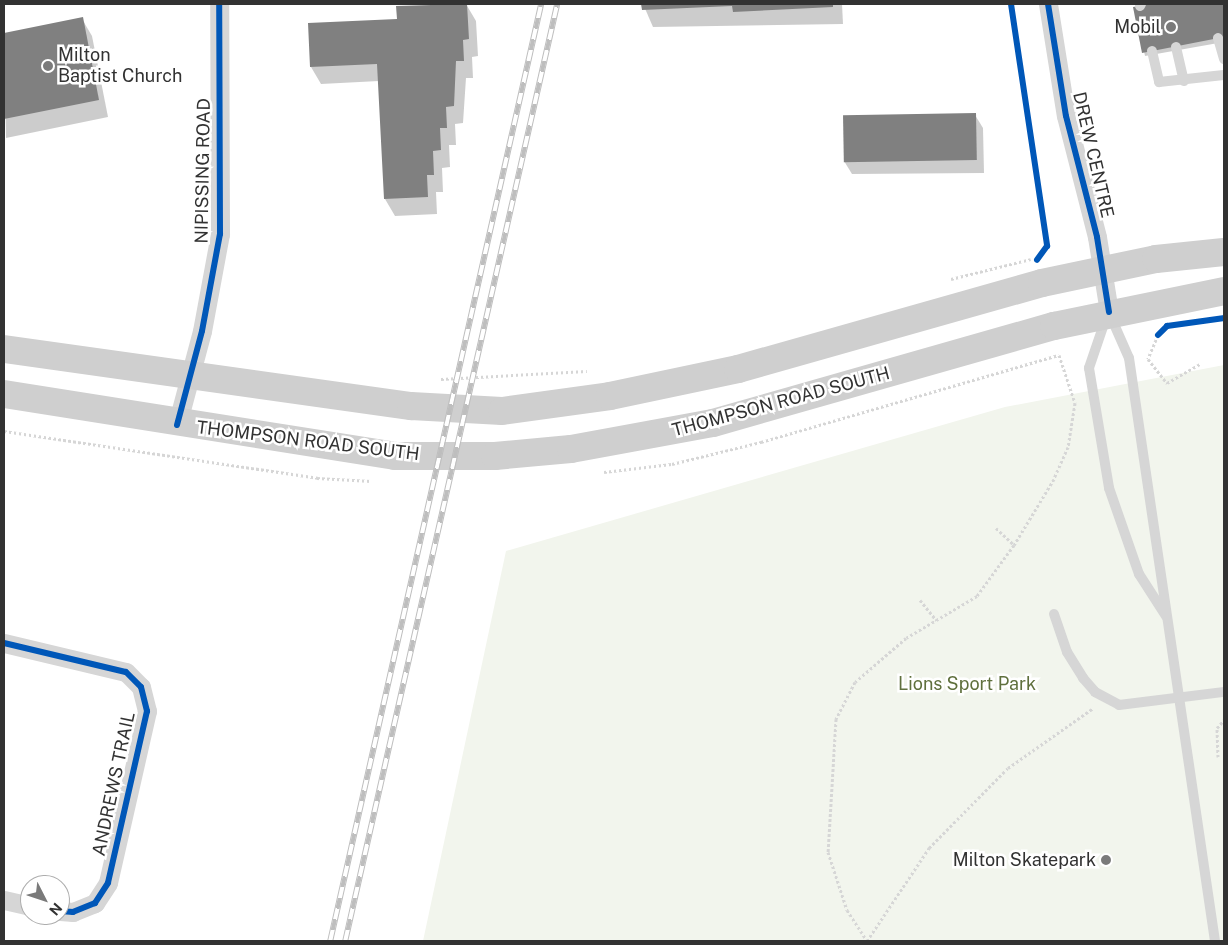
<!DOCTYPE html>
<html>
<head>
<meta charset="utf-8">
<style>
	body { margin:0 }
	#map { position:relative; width:1228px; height:945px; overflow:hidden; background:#fff; font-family:"Public Sans",sans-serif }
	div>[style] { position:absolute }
	.green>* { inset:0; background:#f2f5ed }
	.shadow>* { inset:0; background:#0003 }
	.building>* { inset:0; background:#808080; transform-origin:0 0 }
	.path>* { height:3px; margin-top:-1.5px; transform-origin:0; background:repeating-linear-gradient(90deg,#d6d6d6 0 2.5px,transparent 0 5px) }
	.lane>* { height:10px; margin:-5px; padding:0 5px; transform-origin:5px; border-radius:5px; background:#d6d6d6 }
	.street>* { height:19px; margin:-9.5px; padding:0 9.5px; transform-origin:9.5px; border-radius:9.5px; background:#d6d6d6 }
	.secondary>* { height:28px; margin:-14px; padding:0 14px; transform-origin:14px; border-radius:14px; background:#cfcfcf }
	.rail>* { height:5.5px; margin-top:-2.75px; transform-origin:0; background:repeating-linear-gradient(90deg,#fff 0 11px,#bebebe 0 22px); box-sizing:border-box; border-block:1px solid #bebebe }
	.cycleway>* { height:6px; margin:-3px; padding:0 3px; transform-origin:3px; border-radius:3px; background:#0057b8 }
	.dots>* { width:14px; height:14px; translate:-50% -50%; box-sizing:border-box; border:2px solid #fff; border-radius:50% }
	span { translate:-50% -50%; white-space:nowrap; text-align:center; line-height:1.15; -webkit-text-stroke:5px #fff; paint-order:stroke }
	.poi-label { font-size:18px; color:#323232 }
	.right { translate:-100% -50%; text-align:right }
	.left { translate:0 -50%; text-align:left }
	.street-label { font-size:18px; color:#323232 }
	.park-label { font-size:18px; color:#5f703d }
	.frame { position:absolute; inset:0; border:5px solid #323232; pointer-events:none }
	.north { position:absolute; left:20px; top:875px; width:50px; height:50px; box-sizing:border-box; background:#fff; border:1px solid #adadad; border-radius:50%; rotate:131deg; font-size:14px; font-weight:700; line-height:20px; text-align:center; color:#323232 }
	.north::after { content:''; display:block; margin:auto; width:18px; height:22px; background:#7a7a7a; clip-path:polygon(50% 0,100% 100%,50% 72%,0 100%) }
</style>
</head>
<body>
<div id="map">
	<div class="green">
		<div style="clip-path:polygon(1224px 365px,1224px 941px,423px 941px,506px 551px,1005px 407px)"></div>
	</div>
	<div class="shadow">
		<div style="clip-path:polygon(466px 4px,476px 21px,478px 56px,472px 57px,473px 78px,466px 78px,463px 123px,455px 124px,456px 145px,449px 145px,450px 167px,442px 168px,443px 192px,436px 192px,437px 214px,395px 216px,385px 199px,379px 81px,321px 84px,311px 67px,309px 24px,398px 20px)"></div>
		<div style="clip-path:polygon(643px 4px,842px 4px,843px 24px,653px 27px)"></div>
		<div style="clip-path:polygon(1158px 4px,1224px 4px,1224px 42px,1145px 56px,1135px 8px)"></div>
		<div style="clip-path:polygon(82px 19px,92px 36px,108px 117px,6px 138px,4px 34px)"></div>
		<div style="clip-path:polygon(975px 115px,983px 128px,984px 173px,852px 174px,844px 161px)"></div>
	</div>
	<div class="building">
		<div style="clip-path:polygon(467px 4px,469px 39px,463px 40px,464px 61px,456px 61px,454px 106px,446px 107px,447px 128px,440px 128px,441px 150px,433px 151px,434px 175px,427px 175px,428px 197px,384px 199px,377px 64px,310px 67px,308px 23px,397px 19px,396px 6px)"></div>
		<div style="clip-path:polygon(641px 4px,833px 4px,833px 7px,733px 12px,732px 6px,642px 10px)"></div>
		<div style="clip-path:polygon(1153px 4px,1224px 4px,1224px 37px,1142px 53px,1133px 7px)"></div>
		<div style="clip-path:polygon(83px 17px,99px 100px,4px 119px,4px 33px)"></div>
		<div style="left:976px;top:113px;width:47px;height:133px;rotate:89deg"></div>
	</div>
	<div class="path">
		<div style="left:951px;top:279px;width:82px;rotate:-14deg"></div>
		<div style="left:1158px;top:335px;width:26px;rotate:113deg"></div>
		<div style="left:1148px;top:359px;width:31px;rotate:52deg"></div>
		<div style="left:1167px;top:383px;width:38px;rotate:-30deg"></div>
		<div style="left:441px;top:379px;width:146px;rotate:-3.1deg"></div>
		<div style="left:4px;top:431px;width:317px;rotate:8.5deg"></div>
		<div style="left:317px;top:478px;width:54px;rotate:3.2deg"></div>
		<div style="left:604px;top:472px;width:68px;rotate:-6.7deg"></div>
		<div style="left:672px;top:464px;width:92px;rotate:-13.9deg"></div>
		<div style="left:761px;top:442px;width:310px;rotate:-16.3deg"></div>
		<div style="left:1059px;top:355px;width:51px;rotate:71.6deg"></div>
		<div style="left:1075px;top:403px;width:45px;rotate:99deg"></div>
		<div style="left:1068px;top:447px;width:35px;rotate:114deg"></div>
		<div style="left:1054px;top:479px;width:77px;rotate:121.2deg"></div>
		<div style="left:1014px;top:545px;width:63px;rotate:126deg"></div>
		<div style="left:977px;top:596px;width:82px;rotate:149.4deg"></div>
		<div style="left:906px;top:638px;width:67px;rotate:139.2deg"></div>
		<div style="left:855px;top:682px;width:42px;rotate:117.2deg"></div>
		<div style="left:836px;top:719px;width:133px;rotate:93.4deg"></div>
		<div style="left:828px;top:852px;width:61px;rotate:71.9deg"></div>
		<div style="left:847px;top:910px;width:37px;rotate:57deg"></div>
		<div style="left:996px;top:528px;width:25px;rotate:43deg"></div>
		<div style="left:920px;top:600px;width:26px;rotate:51deg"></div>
		<div style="left:1218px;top:757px;width:29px;rotate:-92deg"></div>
		<div style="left:1217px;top:728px;width:11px;rotate:-49deg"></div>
		<div style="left:867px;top:941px;width:112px;rotate:-56.3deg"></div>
		<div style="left:929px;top:848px;width:112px;rotate:-45.4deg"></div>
		<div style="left:1008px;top:768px;width:103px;rotate:-35.1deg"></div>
	</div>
	<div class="lane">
		<div style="left:1140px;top:6px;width:2px;rotate:-63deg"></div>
		<div style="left:1218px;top:38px;width:22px;rotate:74deg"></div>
		<div style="left:1176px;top:47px;width:35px;rotate:77deg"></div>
		<div style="left:1152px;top:51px;width:32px;rotate:77deg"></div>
		<div style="left:1159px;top:82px;width:65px;rotate:-6.1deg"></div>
		<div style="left:1110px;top:315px;width:47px;rotate:66.2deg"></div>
		<div style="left:1129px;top:358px;width:589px;rotate:81.61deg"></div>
		<div style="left:1106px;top:318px;width:53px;rotate:108.8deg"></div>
		<div style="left:1089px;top:368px;width:122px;rotate:80.5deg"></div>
		<div style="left:1109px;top:488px;width:91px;rotate:70.8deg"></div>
		<div style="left:1139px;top:574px;width:50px;rotate:57.3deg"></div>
		<div style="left:1054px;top:614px;width:40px;rotate:71.1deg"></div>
		<div style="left:1067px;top:652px;width:31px;rotate:58deg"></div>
		<div style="left:1083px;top:678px;width:18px;rotate:49deg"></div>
		<div style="left:1095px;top:692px;width:27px;rotate:28deg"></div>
		<div style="left:1119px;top:705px;width:106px;rotate:-7.1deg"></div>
	</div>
	<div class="street">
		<div style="left:1048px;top:4px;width:113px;rotate:80.9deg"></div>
		<div style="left:1066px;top:116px;width:125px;rotate:75.6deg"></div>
		<div style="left:1097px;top:237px;width:76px;rotate:80.9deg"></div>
		<div style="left:177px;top:425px;width:97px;rotate:-75.1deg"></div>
		<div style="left:202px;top:331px;width:99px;rotate:-79.5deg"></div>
		<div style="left:220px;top:234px;width:230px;rotate:-90.2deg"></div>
		<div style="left:4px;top:643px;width:125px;rotate:13.4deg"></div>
		<div style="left:126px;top:672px;width:21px;rotate:45deg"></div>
		<div style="left:141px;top:687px;width:25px;rotate:76deg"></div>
		<div style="left:147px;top:711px;width:176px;rotate:102.8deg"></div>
		<div style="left:108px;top:883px;width:24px;rotate:123deg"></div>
		<div style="left:95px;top:903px;width:24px;rotate:158deg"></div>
		<div style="left:73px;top:912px;width:13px;rotate:-176deg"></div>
		<div style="left:4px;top:900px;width:27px;rotate:13deg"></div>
	</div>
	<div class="secondary">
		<div style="left:4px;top:349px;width:411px;rotate:8deg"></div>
		<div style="left:411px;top:406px;width:91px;rotate:3.1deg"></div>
		<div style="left:502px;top:411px;width:109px;rotate:-7.9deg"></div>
		<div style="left:610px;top:396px;width:131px;rotate:-11.9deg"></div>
		<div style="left:738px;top:369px;width:316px;rotate:-15.8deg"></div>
		<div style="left:1042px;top:283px;width:116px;rotate:-11.9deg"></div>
		<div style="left:1156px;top:259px;width:68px;rotate:-5.9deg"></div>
		<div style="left:4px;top:394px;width:396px;rotate:9deg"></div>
		<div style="left:395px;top:456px;width:100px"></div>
		<div style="left:495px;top:456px;width:76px;rotate:-5.3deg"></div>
		<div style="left:571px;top:449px;width:144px;rotate:-10.4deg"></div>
		<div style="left:713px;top:423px;width:355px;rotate:-15.9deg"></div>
		<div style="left:1054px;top:326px;width:174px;rotate:-11.6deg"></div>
	</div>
	<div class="rail">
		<div style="left:330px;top:941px;width:960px;rotate:-77.31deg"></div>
		<div style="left:345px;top:941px;width:961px;rotate:-77.25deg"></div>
	</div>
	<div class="cycleway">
		<div style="left:1011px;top:4px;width:245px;rotate:81.5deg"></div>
		<div style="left:1047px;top:246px;width:17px;rotate:126deg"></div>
		<div style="left:1048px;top:4px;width:113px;rotate:80.9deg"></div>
		<div style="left:1066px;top:116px;width:125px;rotate:75.6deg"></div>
		<div style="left:1097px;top:237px;width:76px;rotate:80.9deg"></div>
		<div style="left:1158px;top:335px;width:13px;rotate:-45deg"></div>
		<div style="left:1167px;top:326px;width:58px;rotate:-8deg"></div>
		<div style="left:177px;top:425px;width:97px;rotate:-75.1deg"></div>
		<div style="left:202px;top:331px;width:99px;rotate:-79.5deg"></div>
		<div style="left:220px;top:234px;width:230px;rotate:-90.2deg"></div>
		<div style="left:4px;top:643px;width:125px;rotate:13.4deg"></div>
		<div style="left:126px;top:672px;width:21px;rotate:45deg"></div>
		<div style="left:141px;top:687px;width:25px;rotate:76deg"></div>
		<div style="left:147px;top:711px;width:176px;rotate:102.8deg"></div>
		<div style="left:108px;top:883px;width:24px;rotate:123deg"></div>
		<div style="left:95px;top:903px;width:24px;rotate:158deg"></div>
		<div style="left:73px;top:912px;width:13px;rotate:-176deg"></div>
	</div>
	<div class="dots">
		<div style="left:1171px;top:27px;background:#7a7a7a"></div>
		<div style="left:48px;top:66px;background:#7a7a7a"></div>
		<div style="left:1106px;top:860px;background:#7a7a7a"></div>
	</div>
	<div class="poi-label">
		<span class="right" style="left:1161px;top:27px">Mobil</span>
		<span class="left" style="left:58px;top:66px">Milton<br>Baptist Church</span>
		<span class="right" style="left:1096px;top:860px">Milton Skatepark</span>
	</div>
	<div class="street-label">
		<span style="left:1093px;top:155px;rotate:77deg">DREW CENTRE</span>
		<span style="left:203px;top:171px;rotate:-89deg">NIPISSING ROAD</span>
		<span style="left:781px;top:402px;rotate:-15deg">THOMPSON ROAD SOUTH</span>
		<span style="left:308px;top:441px;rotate:7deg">THOMPSON ROAD SOUTH</span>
		<span style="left:114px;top:784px;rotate:-78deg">ANDREWS TRAIL</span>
	</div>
	<div class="park-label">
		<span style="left:967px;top:684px">Lions Sport Park</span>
	</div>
	<div class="frame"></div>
	<div class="north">N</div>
</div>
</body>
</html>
